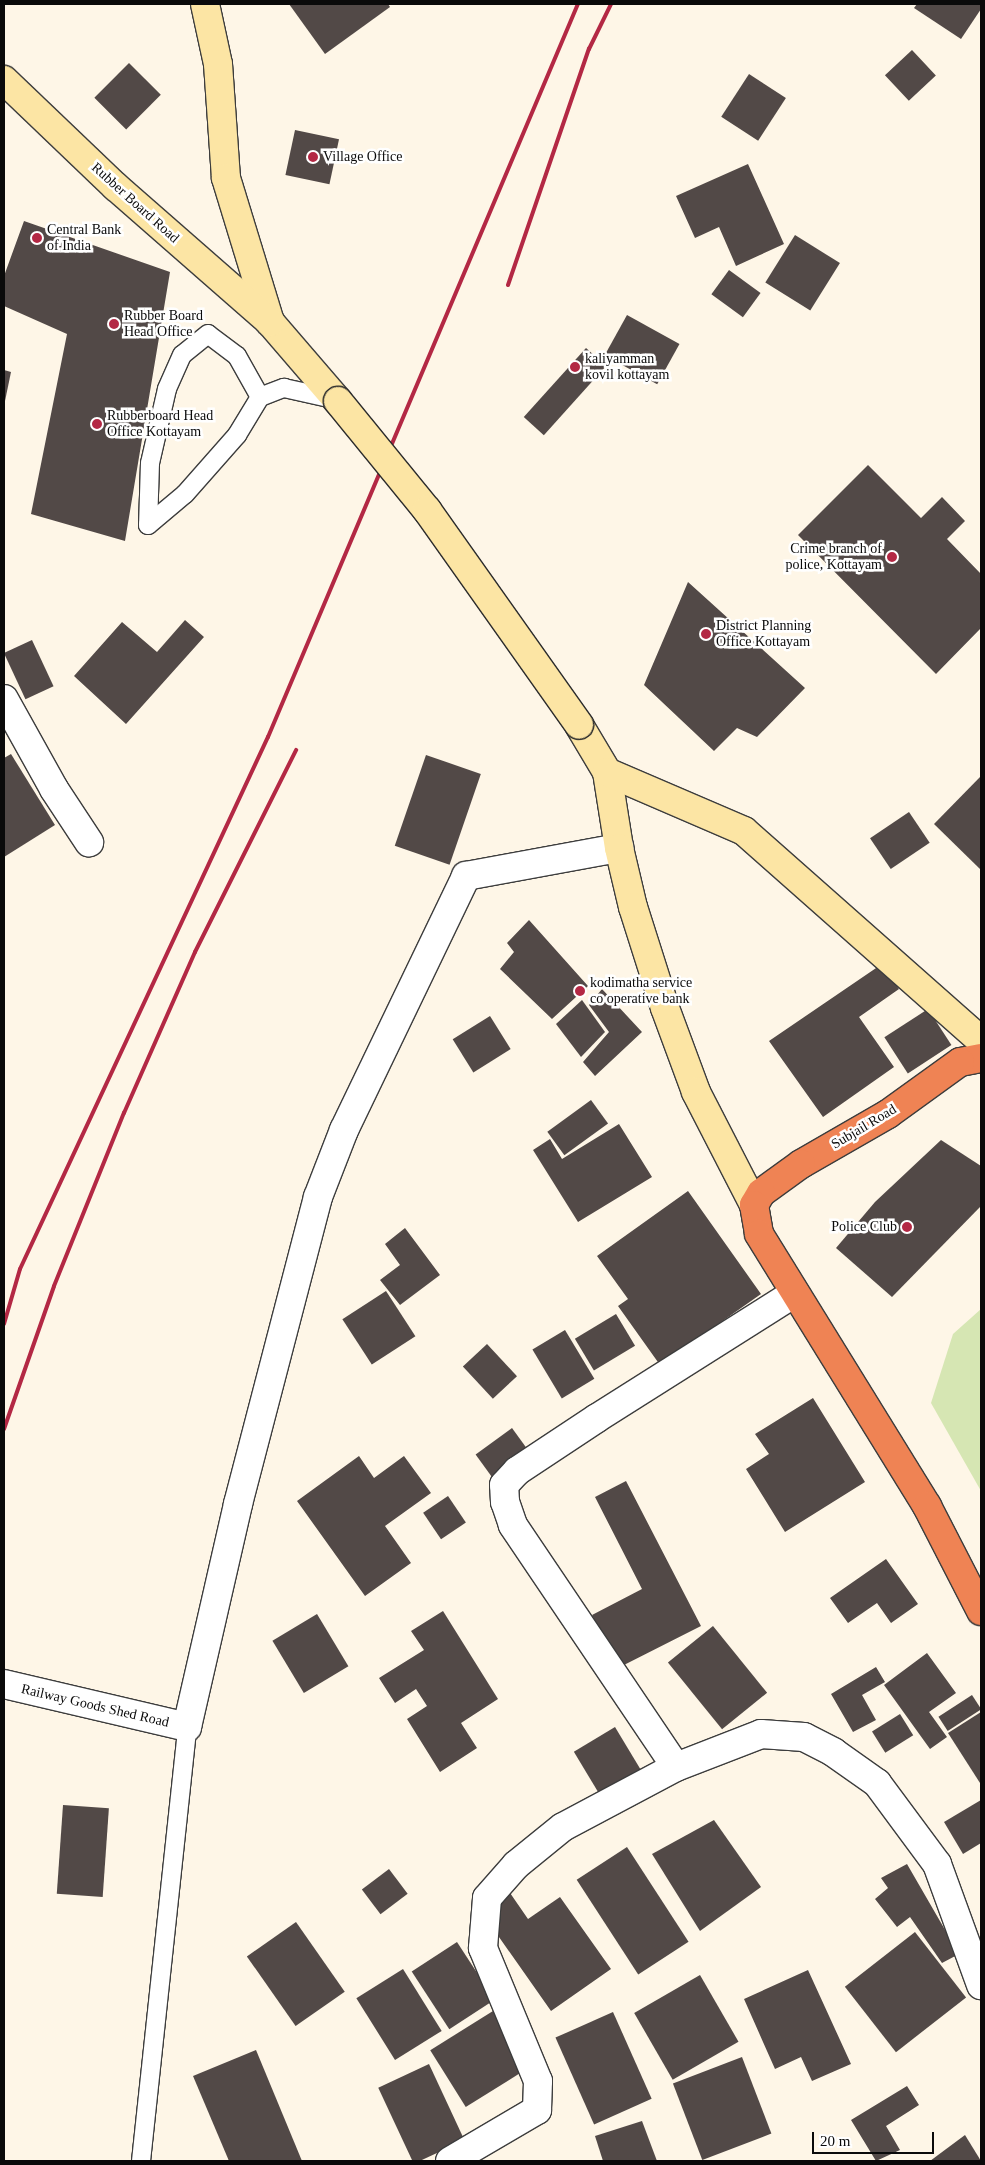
<!DOCTYPE html>
<html>
<head>
<meta charset="utf-8">
<style>
	body { margin:0 }
	#map { position:relative; width:985px; height:2165px; overflow:hidden; background:#fef6e7; font-family:"Times New Roman",serif }
	div>[style] { position:absolute }
	.green>* { inset:0; background:#d6e6b3 }
	.building>* { inset:0; background:#524947; transform-origin:0 0 }
	.roads { filter:drop-shadow(1px 0 #3d3d3d) drop-shadow(-1px 0 #3d3d3d) drop-shadow(0 1px #3d3d3d) drop-shadow(0 -1px #3d3d3d) }
	.lane>* { height:18px; margin:-9px; padding:0 9px; transform-origin:9px; border-radius:9px; background:#fff }
	.street>* { height:28px; margin:-14px; padding:0 14px; transform-origin:14px; border-radius:14px; background:#fff }
	.secondary>* { height:28px; margin:-14px; padding:0 14px; transform-origin:14px; border-radius:14px; background:#fce5a4 }
	.highway>* { height:28px; margin:-14px; padding:0 14px; transform-origin:14px; border-radius:14px; background:#ef8354 }
	.rail>* { height:4px; margin:-2px; padding:0 2px; transform-origin:2px; border-radius:2px; background:#b32844 }
	.bridges { filter:drop-shadow(1px 0 #2c2c2c) drop-shadow(-1px 0 #2c2c2c) drop-shadow(0 1px #2c2c2c) drop-shadow(0 -1px #2c2c2c) }
	.secondary-bridge>* { height:28px; margin:-14px; padding:0 14px; transform-origin:14px; border-radius:14px; background:#fce5a4 }
	.dots>* { width:14px; height:14px; translate:-50% -50%; box-sizing:border-box; border:2px solid #fff; border-radius:50% }
	span { translate:-50% -50%; white-space:nowrap; text-align:center; line-height:1.15; -webkit-text-stroke:5px #fff; paint-order:stroke }
	.poi-label { font-size:14px; color:#0a0a0a }
	.left { translate:0 -50%; text-align:left }
	.right { translate:-100% -50%; text-align:right }
	.street-label { font-size:14px; color:#0a0a0a }
	.frame { position:absolute; inset:0; border:5px solid #0a0a0a; pointer-events:none }
	.scale { position:absolute; left:812px; top:2132px; width:122px; height:22px; box-sizing:border-box; border:2px solid #0a0a0a; border-top:0; padding-left:6px; font-size:15px; line-height:18px; white-space:nowrap; color:#0a0a0a; -webkit-text-stroke:4px #fff; paint-order:stroke }
</style>
</head>
<body>
<div id="map">
	<div class="green">
		<div style="clip-path:polygon(981px 1309px,981px 1491px,931px 1403px,953px 1334px)"></div>
	</div>
	<div class="building">
		<div style="clip-path:polygon(289px 4px,388px 4px,390px 7px,325px 54px)"></div>
		<div style="clip-path:polygon(917px 4px,981px 4px,981px 9px,961px 39px,914px 8px)"></div>
		<div style="left:912px;top:50px;width:35px;height:37px;rotate:47deg"></div>
		<div style="left:129px;top:63px;width:45px;height:49px;rotate:45deg"></div>
		<div style="left:749px;top:74px;width:44px;height:51px;rotate:33deg"></div>
		<div style="left:295px;top:130px;width:45px;height:46px;rotate:12deg"></div>
		<div style="clip-path:polygon(748px 164px,784px 244px,736px 266px,719px 227px,695px 238px,676px 196px)"></div>
		<div style="clip-path:polygon(24px 221px,170px 272px,125px 541px,31px 514px,67px 334px,4px 306px,4px 276px)"></div>
		<div style="left:795px;top:235px;width:53px;height:56px;rotate:32deg"></div>
		<div style="left:729px;top:270px;width:39px;height:30px;rotate:36deg"></div>
		<div style="left:627px;top:315px;width:60px;height:46px;rotate:29deg"></div>
		<div style="left:586px;top:348px;width:27px;height:93px;rotate:42deg"></div>
		<div style="clip-path:polygon(4px 370px,11px 372px,5px 401px,4px 401px)"></div>
		<div style="clip-path:polygon(868px 465px,921px 518px,942px 497px,965px 521px,947px 539px,981px 574px,981px 628px,936px 674px,798px 535px)"></div>
		<div style="clip-path:polygon(688px 582px,805px 688px,757px 737px,737px 728px,714px 751px,644px 685px)"></div>
		<div style="clip-path:polygon(185px 620px,204px 637px,126px 724px,74px 676px,122px 622px,157px 652px)"></div>
		<div style="left:32px;top:640px;width:51px;height:31px;rotate:65deg"></div>
		<div style="clip-path:polygon(11px 754px,55px 825px,4px 857px,4px 758px)"></div>
		<div style="left:426px;top:755px;width:58px;height:96px;rotate:19deg"></div>
		<div style="clip-path:polygon(981px 776px,981px 870px,934px 824px)"></div>
		<div style="left:909px;top:812px;width:37px;height:47px;rotate:56deg"></div>
		<div style="clip-path:polygon(529px 920px,588px 986px,552px 1019px,500px 969px,514px 952px,507px 943px)"></div>
		<div style="clip-path:polygon(882px 964px,899px 989px,859px 1017px,894px 1067px,823px 1117px,769px 1041px)"></div>
		<div style="clip-path:polygon(602px 989px,642px 1032px,595px 1076px,583px 1062px,609px 1032px,589px 1005px)"></div>
		<div style="clip-path:polygon(582px 1000px,605px 1032px,581px 1057px,556px 1024px)"></div>
		<div style="left:928px;top:1009px;width:43px;height:52px;rotate:57deg"></div>
		<div style="left:490px;top:1016px;width:39px;height:44px;rotate:58deg"></div>
		<div style="left:591px;top:1100px;width:29px;height:54px;rotate:54deg"></div>
		<div style="clip-path:polygon(619px 1124px,652px 1177px,578px 1222px,533px 1150px,550px 1139px,562px 1159px)"></div>
		<div style="clip-path:polygon(941px 1140px,981px 1166px,981px 1206px,892px 1297px,836px 1248px,875px 1202px)"></div>
		<div style="clip-path:polygon(688px 1191px,761px 1294px,660px 1365px,618px 1306px,628px 1299px,597px 1256px)"></div>
		<div style="clip-path:polygon(405px 1228px,440px 1275px,400px 1305px,380px 1280px,400px 1265px,385px 1244px)"></div>
		<div style="left:386px;top:1291px;width:54px;height:52px;rotate:57deg"></div>
		<div style="left:616px;top:1314px;width:37px;height:48px;rotate:59deg"></div>
		<div style="left:565px;top:1330px;width:57px;height:38px;rotate:59deg"></div>
		<div style="left:487px;top:1344px;width:44px;height:33px;rotate:47deg"></div>
		<div style="clip-path:polygon(813px 1398px,865px 1482px,785px 1532px,746px 1469px,769px 1454px,755px 1434px)"></div>
		<div style="left:512px;top:1428px;width:29px;height:45px;rotate:54deg"></div>
		<div style="clip-path:polygon(359px 1456px,374px 1478px,404px 1456px,431px 1493px,385px 1526px,411px 1563px,365px 1596px,297px 1501px)"></div>
		<div style="clip-path:polygon(626px 1481px,701px 1626px,618px 1668px,592px 1615px,642px 1589px,595px 1497px)"></div>
		<div style="left:448px;top:1496px;width:32px;height:30px;rotate:56deg"></div>
		<div style="clip-path:polygon(886px 1559px,918px 1604px,891px 1623px,877px 1603px,848px 1623px,830px 1598px)"></div>
		<div style="clip-path:polygon(443px 1611px,498px 1699px,461px 1723px,477px 1748px,440px 1772px,407px 1719px,427px 1706px,416px 1689px,395px 1703px,379px 1678px,424px 1650px,411px 1631px)"></div>
		<div style="left:317px;top:1614px;width:61px;height:52px;rotate:59deg"></div>
		<div style="left:713px;top:1626px;width:86px;height:58px;rotate:51deg"></div>
		<div style="clip-path:polygon(927px 1653px,956px 1693px,929px 1712px,947px 1737px,930px 1749px,884px 1685px)"></div>
		<div style="clip-path:polygon(876px 1667px,885px 1682px,862px 1695px,876px 1720px,853px 1732px,831px 1694px)"></div>
		<div style="left:972px;top:1695px;width:17px;height:40px;rotate:57deg"></div>
		<div style="clip-path:polygon(981px 1712px,981px 1782px,980px 1783px,948px 1733px)"></div>
		<div style="left:900px;top:1714px;width:25px;height:33px;rotate:58deg"></div>
		<div style="left:615px;top:1727px;width:50px;height:48px;rotate:59deg"></div>
		<div style="clip-path:polygon(981px 1800px,981px 1843px,963px 1854px,944px 1822px)"></div>
		<div style="left:63px;top:1805px;width:46px;height:89px;rotate:4deg"></div>
		<div style="clip-path:polygon(714px 1820px,761px 1887px,700px 1931px,652px 1854px)"></div>
		<div style="left:627px;top:1847px;width:113px;height:60px;rotate:57deg"></div>
		<div style="clip-path:polygon(907px 1864px,959px 1954px,942px 1963px,910px 1917px,897px 1927px,875px 1899px,888px 1888px,881px 1878px)"></div>
		<div style="left:389px;top:1869px;width:31px;height:34px;rotate:53deg"></div>
		<div style="clip-path:polygon(508px 1890px,528px 1919px,560px 1897px,611px 1969px,551px 2011px,480px 1910px)"></div>
		<div style="left:296px;top:1922px;width:85px;height:60px;rotate:55deg"></div>
		<div style="left:915px;top:1932px;width:83px;height:89px;rotate:52deg"></div>
		<div style="left:457px;top:1942px;width:69px;height:54px;rotate:57deg"></div>
		<div style="left:403px;top:1969px;width:73px;height:55px;rotate:58deg"></div>
		<div style="clip-path:polygon(808px 1970px,851px 2064px,812px 2081px,801px 2057px,775px 2069px,744px 1999px)"></div>
		<div style="left:700px;top:1975px;width:77px;height:76px;rotate:60deg"></div>
		<div style="left:493px;top:2011px;width:67px;height:74px;rotate:58deg"></div>
		<div style="left:613px;top:2012px;width:95px;height:63px;rotate:66deg"></div>
		<div style="clip-path:polygon(256px 2050px,302px 2161px,229px 2161px,193px 2076px)"></div>
		<div style="left:742px;top:2057px;width:82px;height:74px;rotate:69deg"></div>
		<div style="left:429px;top:2064px;width:84px;height:56px;rotate:65deg"></div>
		<div style="clip-path:polygon(907px 2086px,919px 2105px,886px 2126px,900px 2150px,876px 2161px,851px 2120px)"></div>
		<div style="clip-path:polygon(642px 2121px,657px 2161px,603px 2161px,595px 2136px)"></div>
		<div style="clip-path:polygon(965px 2135px,981px 2161px,930px 2161px)"></div>
	</div>
	<div class="roads">
		<div class="lane">
			<div style="left:260px;top:397px;width:47px;rotate:-119.3deg"></div>
			<div style="left:237px;top:356px;width:36px;rotate:-143deg"></div>
			<div style="left:208px;top:334px;width:33px;rotate:141deg"></div>
			<div style="left:182px;top:355px;width:37px;rotate:114deg"></div>
			<div style="left:167px;top:389px;width:76px;rotate:102.9deg"></div>
			<div style="left:150px;top:463px;width:62px;rotate:91.8deg"></div>
			<div style="left:148px;top:525px;width:48px;rotate:-40deg"></div>
			<div style="left:185px;top:494px;width:79px;rotate:-48.6deg"></div>
			<div style="left:237px;top:435px;width:44px;rotate:-58.8deg"></div>
			<div style="left:260px;top:397px;width:26px;rotate:-21deg"></div>
			<div style="left:284px;top:388px;width:55px;rotate:12.5deg"></div>
			<div style="left:141px;top:2161px;width:436px;rotate:-83.9deg"></div>
		</div>
		<div class="street">
			<div style="left:4px;top:699px;width:103px;rotate:60.9deg"></div>
			<div style="left:54px;top:789px;width:64px;rotate:56.6deg"></div>
			<div style="left:4px;top:1684px;width:188px;rotate:13.2deg"></div>
			<div style="left:187px;top:1727px;width:229px;rotate:-77.1deg"></div>
			<div style="left:238px;top:1504px;width:317px;rotate:-75.4deg"></div>
			<div style="left:318px;top:1197px;width:72px;rotate:-68.8deg"></div>
			<div style="left:344px;top:1130px;width:282px;rotate:-64.3deg"></div>
			<div style="left:466px;top:876px;width:156px;rotate:-10.4deg"></div>
			<div style="left:676px;top:1767px;width:292px;rotate:-124deg"></div>
			<div style="left:513px;top:1525px;width:24px;rotate:-109deg"></div>
			<div style="left:505px;top:1502px;width:17px;rotate:-93deg"></div>
			<div style="left:504px;top:1485px;width:19px;rotate:-47deg"></div>
			<div style="left:517px;top:1471px;width:96px;rotate:-33.5deg"></div>
			<div style="left:597px;top:1418px;width:234px;rotate:-32.3deg"></div>
			<div style="left:450px;top:2161px;width:101px;rotate:-30.4deg"></div>
			<div style="left:537px;top:2110px;width:29px;rotate:-88deg"></div>
			<div style="left:538px;top:2081px;width:144px;rotate:-112.5deg"></div>
			<div style="left:483px;top:1948px;width:50px;rotate:-85.4deg"></div>
			<div style="left:487px;top:1898px;width:44px;rotate:-48.7deg"></div>
			<div style="left:516px;top:1865px;width:60px;rotate:-39deg"></div>
			<div style="left:563px;top:1827px;width:128px;rotate:-28deg"></div>
			<div style="left:676px;top:1767px;width:91px;rotate:-21.2deg"></div>
			<div style="left:761px;top:1734px;width:43px;rotate:4deg"></div>
			<div style="left:804px;top:1737px;width:33px;rotate:27deg"></div>
			<div style="left:833px;top:1752px;width:54px;rotate:35.2deg"></div>
			<div style="left:877px;top:1783px;width:101px;rotate:53.5deg"></div>
			<div style="left:937px;top:1864px;width:129px;rotate:70deg"></div>
		</div>
		<div class="secondary">
			<div style="left:205px;top:4px;width:61px;rotate:77.8deg"></div>
			<div style="left:218px;top:64px;width:114px;rotate:86deg"></div>
			<div style="left:226px;top:178px;width:151px;rotate:73deg"></div>
			<div style="left:270px;top:322px;width:104px;rotate:49.3deg"></div>
			<div style="left:4px;top:80px;width:155px;rotate:43.7deg"></div>
			<div style="left:116px;top:187px;width:205px;rotate:41.2deg"></div>
			<div style="left:579px;top:725px;width:55px;rotate:59.2deg"></div>
			<div style="left:607px;top:772px;width:77px;rotate:81deg"></div>
			<div style="left:619px;top:848px;width:61px;rotate:76.7deg"></div>
			<div style="left:633px;top:907px;width:106px;rotate:72.4deg"></div>
			<div style="left:665px;top:1008px;width:90px;rotate:69.7deg"></div>
			<div style="left:696px;top:1092px;width:127px;rotate:62.8deg"></div>
			<div style="left:607px;top:772px;width:149px;rotate:23.3deg"></div>
			<div style="left:744px;top:831px;width:317px;rotate:41.5deg"></div>
		</div>
		<div class="highway">
			<div style="left:981px;top:1058px;width:21px;rotate:169deg"></div>
			<div style="left:960px;top:1062px;width:89px;rotate:144.2deg"></div>
			<div style="left:888px;top:1114px;width:100px;rotate:150.1deg"></div>
			<div style="left:801px;top:1164px;width:49px;rotate:144.1deg"></div>
			<div style="left:761px;top:1193px;width:14px;rotate:120deg"></div>
			<div style="left:754px;top:1205px;width:29px;rotate:80deg"></div>
			<div style="left:759px;top:1234px;width:320px;rotate:58.3deg"></div>
			<div style="left:927px;top:1506px;width:118px;rotate:62.8deg"></div>
		</div>
	</div>
	<div class="rail">
		<div style="left:508px;top:285px;width:250px;rotate:-71.1deg"></div>
		<div style="left:589px;top:49px;width:50px;rotate:-63.9deg"></div>
		<div style="left:4px;top:1324px;width:57px;rotate:-73.8deg"></div>
		<div style="left:20px;top:1269px;width:587px;rotate:-65.01deg"></div>
		<div style="left:268px;top:737px;width:796px;rotate:-67.08deg"></div>
		<div style="left:4px;top:1429px;width:151px;rotate:-70.7deg"></div>
		<div style="left:54px;top:1286px;width:187px;rotate:-68deg"></div>
		<div style="left:124px;top:1113px;width:176px;rotate:-66.2deg"></div>
		<div style="left:195px;top:952px;width:226px;rotate:-63.4deg"></div>
	</div>
	<div class="bridges">
		<div class="secondary-bridge">
			<div style="left:338px;top:401px;width:141px;rotate:50.8deg"></div>
			<div style="left:427px;top:510px;width:263px;rotate:54.7deg"></div>
		</div>
	</div>
	<div class="dots">
		<div style="left:313px;top:157px;background:#b32844"></div>
		<div style="left:37px;top:238px;background:#b32844"></div>
		<div style="left:114px;top:324px;background:#b32844"></div>
		<div style="left:575px;top:367px;background:#b32844"></div>
		<div style="left:97px;top:424px;background:#b32844"></div>
		<div style="left:892px;top:557px;background:#b32844"></div>
		<div style="left:706px;top:634px;background:#b32844"></div>
		<div style="left:580px;top:991px;background:#b32844"></div>
		<div style="left:907px;top:1227px;background:#b32844"></div>
	</div>
	<div class="poi-label">
		<span class="left" style="left:323px;top:157px">Village Office</span>
		<span class="left" style="left:47px;top:238px">Central Bank<br>of India</span>
		<span class="left" style="left:124px;top:324px">Rubber Board<br>Head Office</span>
		<span class="left" style="left:585px;top:367px">kaliyamman<br>kovil kottayam</span>
		<span class="left" style="left:107px;top:424px">Rubberboard Head<br>Office Kottayam</span>
		<span class="right" style="left:882px;top:557px">Crime branch of<br>police, Kottayam</span>
		<span class="left" style="left:716px;top:634px">District Planning<br>Office Kottayam</span>
		<span class="left" style="left:590px;top:991px">kodimatha service<br>co operative bank</span>
		<span class="right" style="left:897px;top:1227px">Police Club</span>
	</div>
	<div class="street-label">
		<span style="left:135px;top:203px;rotate:42deg">Rubber Board Road</span>
		<span style="left:864px;top:1127px;rotate:-31deg">Subjail Road</span>
		<span style="left:95px;top:1706px;rotate:13deg">Railway Goods Shed Road</span>
	</div>
	<div class="frame"></div>
	<div class="scale">20 m</div>
</div>
</body>
</html>
